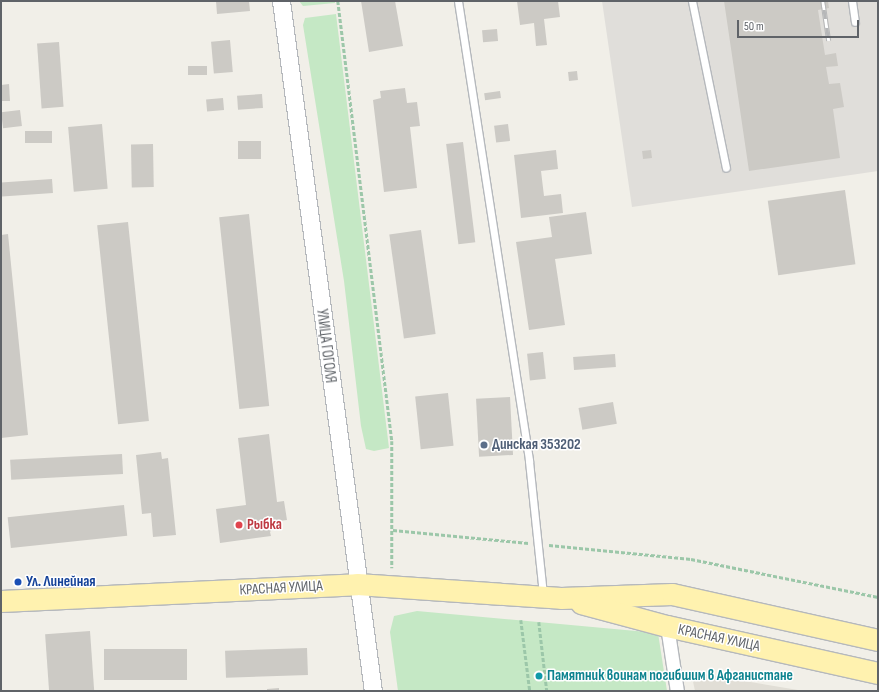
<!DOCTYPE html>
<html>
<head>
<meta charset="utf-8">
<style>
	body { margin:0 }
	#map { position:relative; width:879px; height:692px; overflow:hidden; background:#f1efe8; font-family:"Sofia Sans Condensed",sans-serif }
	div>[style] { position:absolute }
	.industrial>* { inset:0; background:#e0deda }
	.education>* { inset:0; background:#e1ded6 }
	.green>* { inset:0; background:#c5e8c5 }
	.building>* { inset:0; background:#cccac5; transform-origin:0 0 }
	.path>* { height:2.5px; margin-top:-1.25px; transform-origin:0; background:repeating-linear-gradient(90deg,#9cc7a9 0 4px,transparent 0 6px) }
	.roads { filter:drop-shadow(1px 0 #b5b8bc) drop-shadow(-1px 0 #b5b8bc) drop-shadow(0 1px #b5b8bc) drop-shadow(0 -1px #b5b8bc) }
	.service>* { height:7px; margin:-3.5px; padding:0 3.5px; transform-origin:3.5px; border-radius:3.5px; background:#fff }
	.minor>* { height:13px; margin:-6.5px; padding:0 6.5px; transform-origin:6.5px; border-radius:6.5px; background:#fff }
	.tertiary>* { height:17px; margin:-8.5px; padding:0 8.5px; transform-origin:8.5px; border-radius:8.5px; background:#fff }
	.primary>* { height:21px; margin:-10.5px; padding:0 10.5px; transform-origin:10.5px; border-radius:10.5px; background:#fff2af }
	.rail>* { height:4.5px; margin-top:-2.25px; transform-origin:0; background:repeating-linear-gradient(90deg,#fff 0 9px,#b6b7b8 0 18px); box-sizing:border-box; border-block:1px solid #b6b7b8 }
	.dots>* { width:11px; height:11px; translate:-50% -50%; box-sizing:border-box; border:2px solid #fff; border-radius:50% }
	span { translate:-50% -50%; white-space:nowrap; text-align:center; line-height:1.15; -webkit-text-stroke:3px #fff; paint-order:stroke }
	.street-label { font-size:15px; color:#5f6368 }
	.service-label { font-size:15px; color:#4e5e75; font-weight:700 }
	.left { translate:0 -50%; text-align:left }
	.health-label { font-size:15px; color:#be3a42; font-weight:700 }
	.transit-label { font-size:15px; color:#164399; font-weight:700 }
	.culture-label { font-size:15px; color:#0d838f; font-weight:700 }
	.frame { position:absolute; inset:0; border:2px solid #5f6368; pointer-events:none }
	.scale { position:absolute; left:737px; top:20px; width:122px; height:18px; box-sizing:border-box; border:2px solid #5f6368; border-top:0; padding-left:5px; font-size:12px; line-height:14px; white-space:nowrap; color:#5f6368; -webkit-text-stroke:3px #fff; paint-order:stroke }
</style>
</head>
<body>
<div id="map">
	<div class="industrial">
		<div style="clip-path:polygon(602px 1px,878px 1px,878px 171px,632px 207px)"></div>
	</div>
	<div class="education">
		<div style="clip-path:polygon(691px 672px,804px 691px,695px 691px)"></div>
	</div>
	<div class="green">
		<div style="clip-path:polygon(299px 1px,335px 1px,335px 3px,303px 6px)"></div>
		<div style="clip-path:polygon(336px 14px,389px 448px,374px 451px,366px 449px,361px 426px,344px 281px,303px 25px,305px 18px)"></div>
		<div style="clip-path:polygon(417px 611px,658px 633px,667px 691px,398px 691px,390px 632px,394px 616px)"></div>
	</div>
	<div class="building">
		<div style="clip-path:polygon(216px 1px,249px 1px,250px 11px,217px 14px)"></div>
		<div style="clip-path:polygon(361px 1px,395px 1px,403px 46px,369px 52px)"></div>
		<div style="clip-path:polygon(517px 1px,558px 1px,560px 17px,544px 19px,547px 45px,536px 46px,534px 23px,520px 25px)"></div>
		<div style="clip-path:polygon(724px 1px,828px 1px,829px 8px,818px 10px,825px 55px,836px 53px,838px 66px,826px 67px,829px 84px,840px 83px,844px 107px,833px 109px,840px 158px,749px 171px)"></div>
		<div style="left:497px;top:29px;width:12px;height:15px;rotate:85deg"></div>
		<div style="left:230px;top:40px;width:32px;height:19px;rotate:85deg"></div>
		<div style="left:59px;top:42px;width:65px;height:22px;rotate:86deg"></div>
		<div style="left:207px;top:66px;width:9px;height:19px;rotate:90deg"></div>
		<div style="left:577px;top:71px;width:9px;height:9px;rotate:84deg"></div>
		<div style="clip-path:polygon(9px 84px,10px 101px,1px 101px,1px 85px)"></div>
		<div style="clip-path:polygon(405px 88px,407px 103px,417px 102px,420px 126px,410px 127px,417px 188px,384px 192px,373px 100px,381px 98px,380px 91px)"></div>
		<div style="left:500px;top:91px;width:7px;height:16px;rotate:82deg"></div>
		<div style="left:262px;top:94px;width:14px;height:25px;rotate:86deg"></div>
		<div style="left:223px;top:98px;width:12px;height:17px;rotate:85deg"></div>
		<div style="left:20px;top:110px;width:16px;height:19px;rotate:83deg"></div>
		<div style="left:102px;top:124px;width:65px;height:34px;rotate:85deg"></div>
		<div style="left:508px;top:124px;width:17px;height:14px;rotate:83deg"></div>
		<div style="left:52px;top:131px;width:12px;height:27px;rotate:90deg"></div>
		<div style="left:261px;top:141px;width:18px;height:23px;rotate:90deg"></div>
		<div style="left:463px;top:142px;width:101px;height:17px;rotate:83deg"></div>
		<div style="left:153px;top:144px;width:43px;height:22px;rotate:89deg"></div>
		<div style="clip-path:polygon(556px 150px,558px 169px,541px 171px,544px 196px,561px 194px,563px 213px,521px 218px,514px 155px)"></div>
		<div style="left:651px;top:150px;width:8px;height:9px;rotate:83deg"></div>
		<div style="left:52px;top:179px;width:14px;height:51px;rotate:86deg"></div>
		<div style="left:845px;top:190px;width:75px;height:78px;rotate:82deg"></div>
		<div style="clip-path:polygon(586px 212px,592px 254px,555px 259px,565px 325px,529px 330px,516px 242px,552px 237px,549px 217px)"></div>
		<div style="left:249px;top:214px;width:193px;height:30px;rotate:84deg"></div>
		<div style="left:128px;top:222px;width:200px;height:31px;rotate:84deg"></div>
		<div style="left:421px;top:230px;width:105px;height:32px;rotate:82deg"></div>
		<div style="clip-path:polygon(8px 234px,28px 435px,1px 438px,1px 235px)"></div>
		<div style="left:543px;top:352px;width:27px;height:16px;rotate:84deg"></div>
		<div style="left:615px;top:354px;width:13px;height:42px;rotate:86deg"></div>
		<div style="left:448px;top:393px;width:53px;height:33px;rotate:84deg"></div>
		<div style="left:510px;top:397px;width:58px;height:34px;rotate:87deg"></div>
		<div style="left:613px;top:402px;width:22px;height:35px;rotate:80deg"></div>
		<div style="clip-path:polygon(269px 434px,277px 502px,284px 501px,287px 520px,279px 521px,270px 532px,271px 536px,220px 543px,216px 509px,246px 505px,238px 438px)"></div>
		<div style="clip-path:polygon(161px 452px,162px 459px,168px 458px,176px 535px,153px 537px,151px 513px,142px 514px,136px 455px)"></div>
		<div style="left:122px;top:454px;width:20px;height:112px;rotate:87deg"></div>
		<div style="left:124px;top:505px;width:31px;height:117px;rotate:84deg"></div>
		<div style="left:90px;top:631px;width:60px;height:45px;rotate:86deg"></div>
		<div style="left:307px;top:648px;width:27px;height:82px;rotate:88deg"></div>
		<div style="left:187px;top:649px;width:31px;height:83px;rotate:90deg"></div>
		<div style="clip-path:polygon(279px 688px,279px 691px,267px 691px,267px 689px)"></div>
	</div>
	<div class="path">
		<div style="left:338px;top:1px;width:443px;rotate:83deg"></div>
		<div style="left:392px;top:441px;width:127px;rotate:90deg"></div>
		<div style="left:393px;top:530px;width:136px;rotate:5.5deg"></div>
		<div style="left:549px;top:545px;width:143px;rotate:5.6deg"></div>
		<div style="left:691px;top:559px;width:191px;rotate:11.5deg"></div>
		<div style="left:521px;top:620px;width:72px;rotate:82.8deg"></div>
		<div style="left:539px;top:622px;width:69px;rotate:83.4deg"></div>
	</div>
	<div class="roads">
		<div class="service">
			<div style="left:458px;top:1px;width:465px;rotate:81.2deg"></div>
			<div style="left:529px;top:461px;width:135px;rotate:84deg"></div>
			<div style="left:692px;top:1px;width:170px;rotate:78.5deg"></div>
			<div style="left:852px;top:1px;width:21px;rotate:82deg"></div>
		</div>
		<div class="minor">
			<div style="left:667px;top:626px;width:66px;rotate:81.3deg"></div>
		</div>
		<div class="tertiary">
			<div style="left:281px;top:1px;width:696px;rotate:82.41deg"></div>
		</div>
		<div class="primary">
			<div style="left:1px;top:601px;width:356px;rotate:-2.7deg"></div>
			<div style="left:357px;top:584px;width:204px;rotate:3.9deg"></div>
			<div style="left:561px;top:598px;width:111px;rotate:-2.1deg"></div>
			<div style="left:672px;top:594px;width:211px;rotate:12.6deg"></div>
			<div style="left:581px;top:603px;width:89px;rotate:15deg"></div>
			<div style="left:667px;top:626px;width:216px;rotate:12.6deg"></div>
		</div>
	</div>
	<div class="rail">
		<div style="left:823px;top:1px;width:40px;rotate:81.5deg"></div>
	</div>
	<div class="dots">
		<div style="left:484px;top:445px;background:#5c6f8a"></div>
		<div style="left:239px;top:525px;background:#e0444e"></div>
		<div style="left:18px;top:582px;background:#1a4fb4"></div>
		<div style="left:539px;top:676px;background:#0f9aa8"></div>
	</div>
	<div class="street-label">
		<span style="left:326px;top:346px;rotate:83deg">УЛИЦА ГОГОЛЯ</span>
		<span style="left:281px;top:588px;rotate:-3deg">КРАСНАЯ УЛИЦА</span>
		<span style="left:719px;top:638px;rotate:12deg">КРАСНАЯ УЛИЦА</span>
	</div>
	<div class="service-label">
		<span class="left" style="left:492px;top:445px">Динская 353202</span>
	</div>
	<div class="health-label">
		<span class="left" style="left:247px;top:525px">Рыбка</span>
	</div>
	<div class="transit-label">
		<span class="left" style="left:26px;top:582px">Ул. Линейная</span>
	</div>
	<div class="culture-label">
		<span class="left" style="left:547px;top:676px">Памятник воинам погибшим в Афганистане</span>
	</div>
	<div class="frame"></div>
	<div class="scale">50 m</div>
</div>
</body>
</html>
